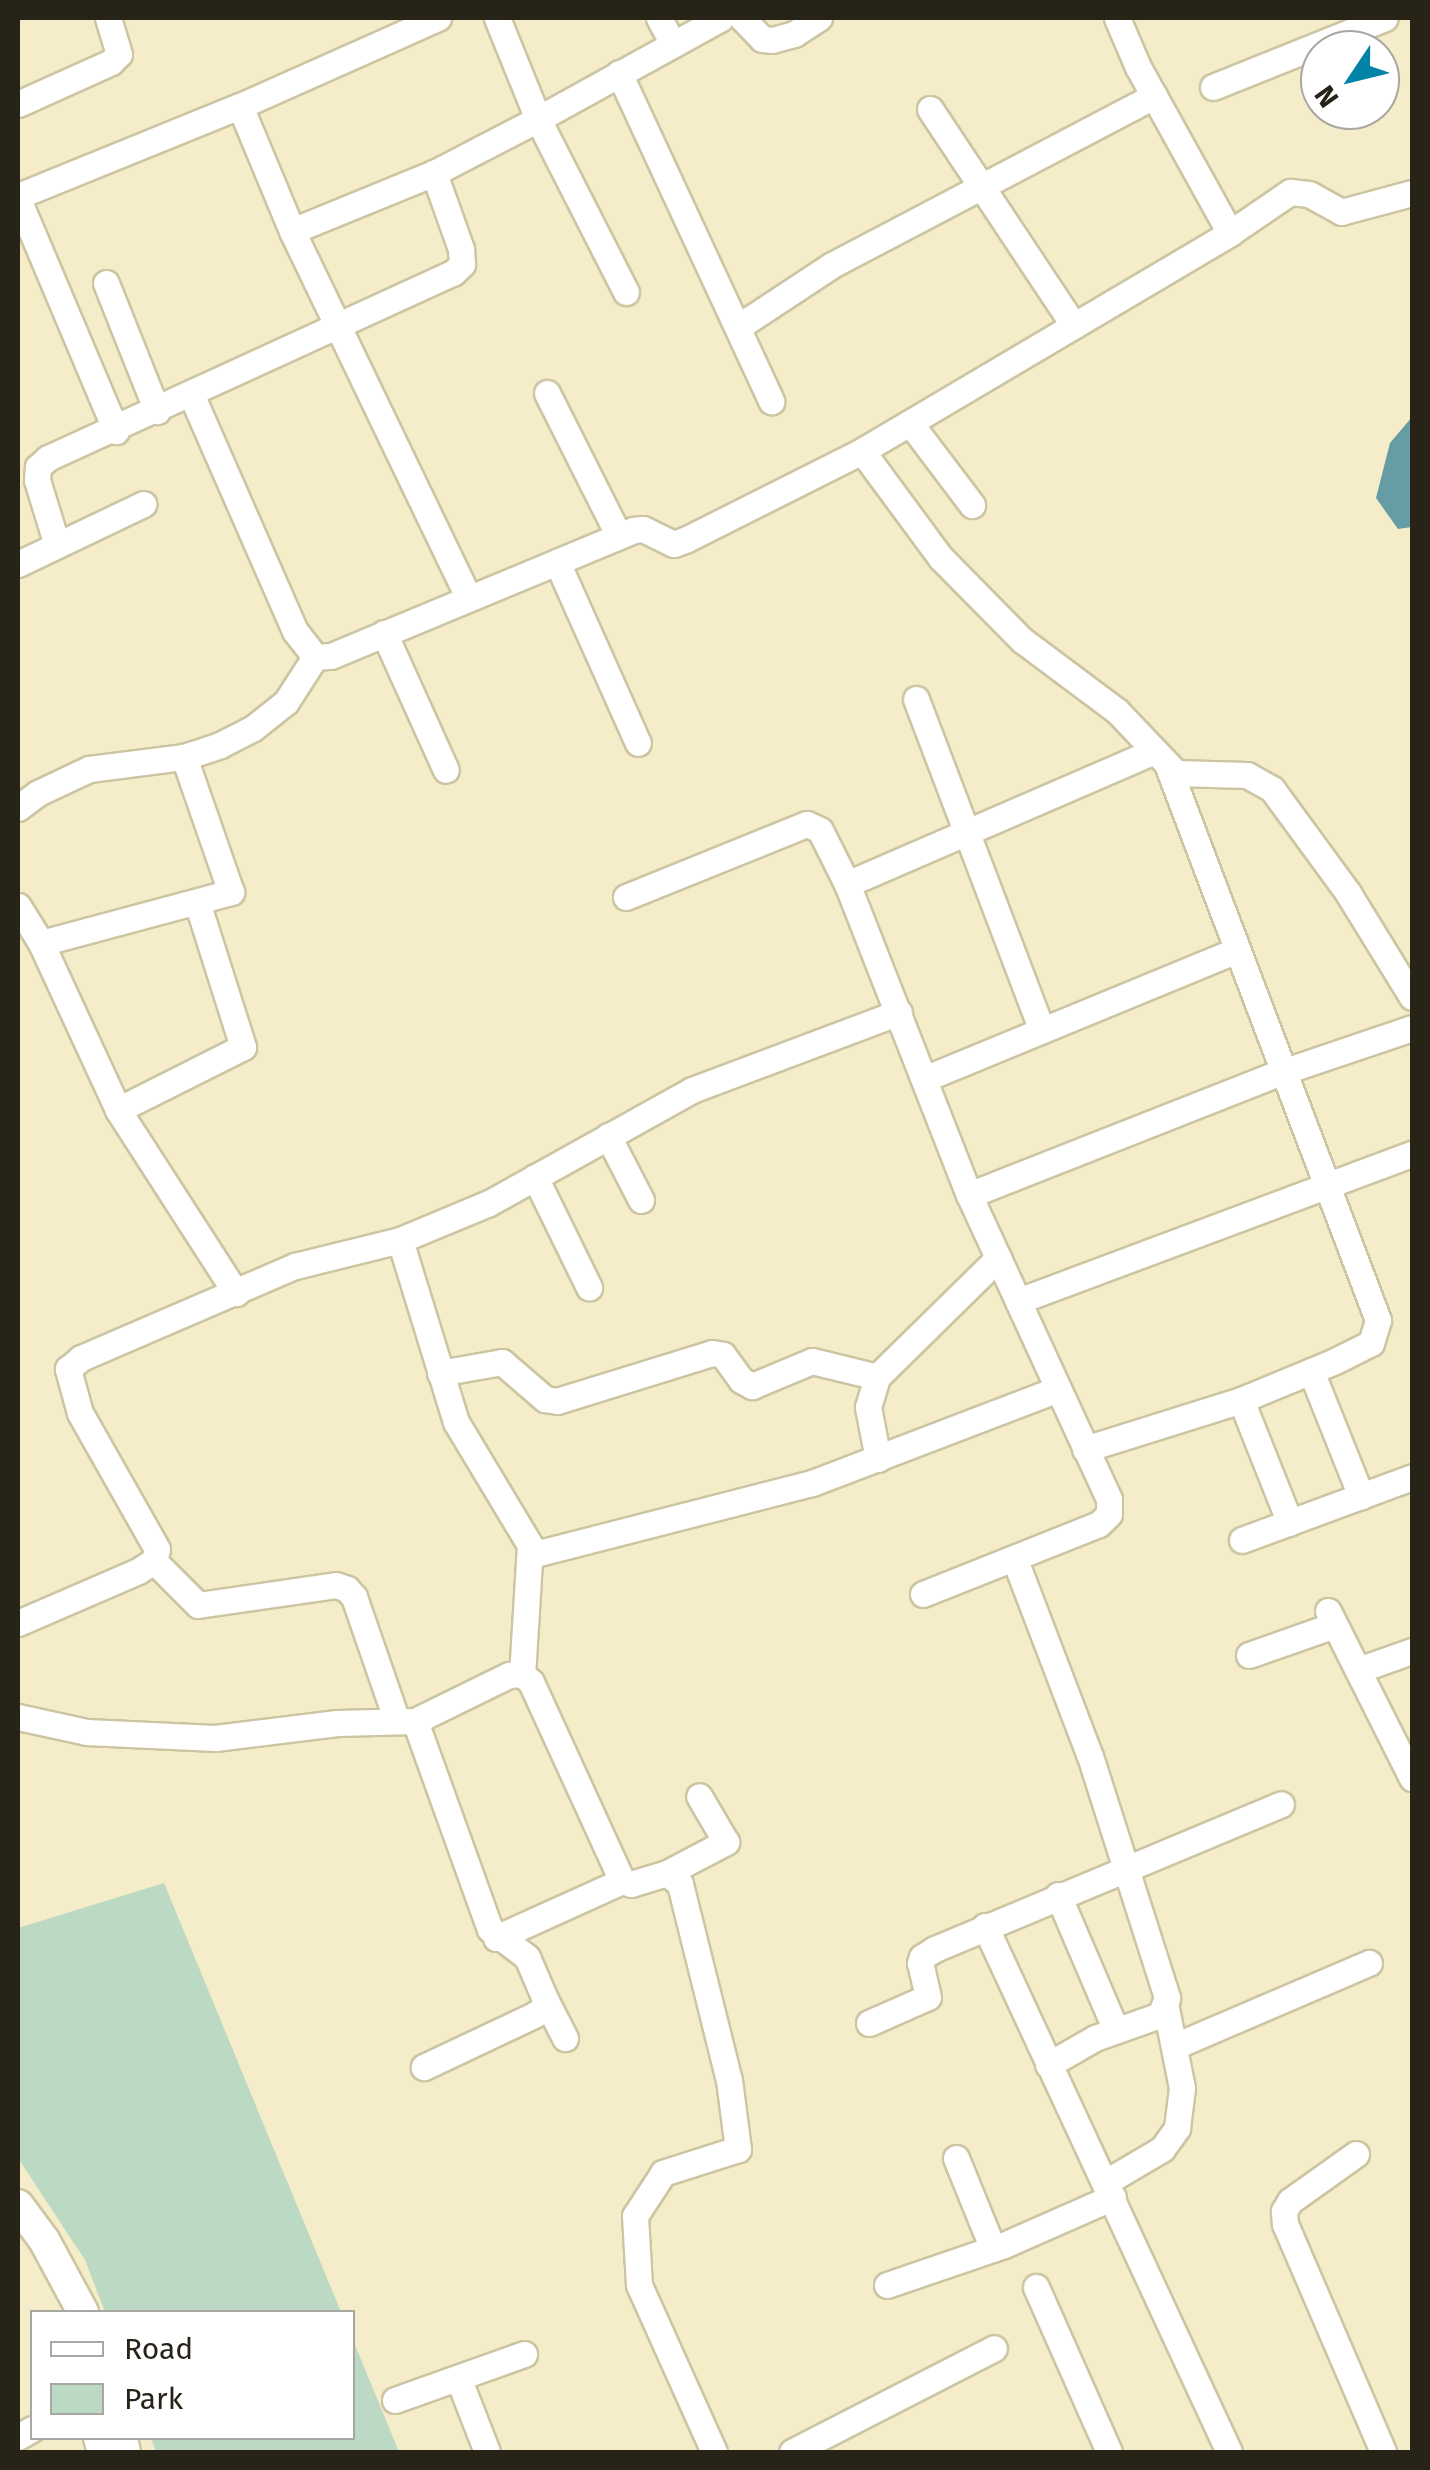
<!DOCTYPE html>
<html>
<head>
<meta charset="utf-8">
<style>
	body { margin:0 }
	#map { position:relative; width:1430px; height:2470px; overflow:hidden; background:#f5ecc9; font-family:"Fira Sans",sans-serif }
	div>[style] { position:absolute }
	.green>* { inset:0; background:#bbd9c3 }
	.water>* { inset:0; background:#669ca4 }
	.roads { filter:drop-shadow(2px 0 #cdc5a2) drop-shadow(-2px 0 #cdc5a2) drop-shadow(0 2px #cdc5a2) drop-shadow(0 -2px #cdc5a2) }
	.minor>* { height:25px; margin:-12.5px; padding:0 12.5px; transform-origin:12.5px; border-radius:12.5px; background:#fff }
	.tertiary>* { height:30px; margin:-15px; padding:0 15px; transform-origin:15px; border-radius:15px; background:#fff }
	span { translate:-50% -50%; white-space:nowrap; text-align:center; line-height:1.15; -webkit-text-stroke:10px #fff; paint-order:stroke }
	.frame { position:absolute; inset:0; border:20px solid #272417; pointer-events:none }
	.legend { position:absolute; left:30px; top:2310px; width:325px; height:130px; box-sizing:border-box; background:#fff; border:2px solid #a9a7a2; margin:0; padding:12px 18px; list-style:none; font-size:30px; color:#272417 }
	.legend li { display:flex; align-items:center; gap:20px; height:50px }
	.legend b { width:50px; border:2px solid #a9a7a2 }
	.north { position:absolute; left:1300px; top:30px; width:100px; height:100px; box-sizing:border-box; background:#fff; border:2px solid #a9a7a2; border-radius:50%; rotate:235deg; font-size:28px; font-weight:700; line-height:40px; text-align:center; color:#272417 }
	.north::after { content:''; display:block; margin:auto; width:35px; height:45px; background:#0183a7; clip-path:polygon(50% 0,100% 100%,50% 72%,0 100%) }
</style>
</head>
<body>
<div id="map">
	<div class="green">
		<div style="clip-path:polygon(164px 1883px,341px 2312px,105px 2312px,85px 2260px,18px 2158px,18px 1928px)"></div>
		<div style="clip-path:polygon(353px 2340px,399px 2452px,156px 2452px,151px 2438px,352px 2438px)"></div>
	</div>
	<div class="water">
		<div style="clip-path:polygon(1412px 417px,1412px 527px,1398px 529px,1376px 498px,1390px 443px)"></div>
	</div>
	<div class="roads">
		<div class="minor">
			<div style="left:659px;top:18px;width:30px;rotate:62deg"></div>
			<div style="left:742px;top:18px;width:29px;rotate:46deg"></div>
			<div style="left:762px;top:39px;width:10px;rotate:6deg"></div>
			<div style="left:772px;top:40px;width:23px;rotate:-15deg"></div>
			<div style="left:794px;top:34px;width:30px;rotate:-33deg"></div>
			<div style="left:1117px;top:18px;width:53px;rotate:66.8deg"></div>
			<div style="left:1138px;top:67px;width:190px;rotate:61deg"></div>
			<div style="left:619px;top:73px;width:362px;rotate:65.1deg"></div>
			<div style="left:1213px;top:87px;width:185px;rotate:-21.9deg"></div>
			<div style="left:18px;top:104px;width:102px;rotate:-24.3deg"></div>
			<div style="left:111px;top:62px;width:11px;rotate:-45deg"></div>
			<div style="left:119px;top:54px;width:38px;rotate:-107deg"></div>
			<div style="left:240px;top:106px;width:135px;rotate:67.4deg"></div>
			<div style="left:292px;top:231px;width:407px;rotate:64.3deg"></div>
			<div style="left:930px;top:109px;width:260px;rotate:56.4deg"></div>
			<div style="left:18px;top:196px;width:240px;rotate:-22.1deg"></div>
			<div style="left:240px;top:106px;width:217px;rotate:-24deg"></div>
			<div style="left:18px;top:199px;width:252px;rotate:67.1deg"></div>
			<div style="left:292px;top:231px;width:153px;rotate:-22.2deg"></div>
			<div style="left:434px;top:173px;width:117px;rotate:-27.4deg"></div>
			<div style="left:538px;top:119px;width:109px;rotate:-112.1deg"></div>
			<div style="left:106px;top:283px;width:138px;rotate:68.3deg"></div>
			<div style="left:626px;top:292px;width:194px;rotate:-117deg"></div>
			<div style="left:538px;top:119px;width:209px;rotate:-28.9deg"></div>
			<div style="left:738px;top:327px;width:113px;rotate:-33.4deg"></div>
			<div style="left:832px;top:265px;width:364px;rotate:-27.7deg"></div>
			<div style="left:547px;top:393px;width:160px;rotate:63.3deg"></div>
			<div style="left:191px;top:394px;width:259px;rotate:66.3deg"></div>
			<div style="left:295px;top:631px;width:33px;rotate:52deg"></div>
			<div style="left:315px;top:657px;width:16px;rotate:-4deg"></div>
			<div style="left:331px;top:656px;width:327px;rotate:-22.6deg"></div>
			<div style="left:633px;top:530px;width:10px;rotate:-6deg"></div>
			<div style="left:643px;top:529px;width:34px;rotate:26deg"></div>
			<div style="left:674px;top:544px;width:14px;rotate:-21deg"></div>
			<div style="left:687px;top:539px;width:196px;rotate:-26.7deg"></div>
			<div style="left:862px;top:451px;width:428px;rotate:-30.6deg"></div>
			<div style="left:1230px;top:233px;width:73px;rotate:-34.3deg"></div>
			<div style="left:1290px;top:192px;width:19px;rotate:6deg"></div>
			<div style="left:1309px;top:194px;width:37px;rotate:29deg"></div>
			<div style="left:1341px;top:212px;width:73px;rotate:-15deg"></div>
			<div style="left:910px;top:423px;width:103px;rotate:52.9deg"></div>
			<div style="left:862px;top:451px;width:133px;rotate:53.6deg"></div>
			<div style="left:941px;top:558px;width:115px;rotate:45.4deg"></div>
			<div style="left:1022px;top:640px;width:119px;rotate:36.8deg"></div>
			<div style="left:1117px;top:711px;width:86px;rotate:46.4deg"></div>
			<div style="left:1176px;top:773px;width:71px;rotate:1.6deg"></div>
			<div style="left:1247px;top:775px;width:29px;rotate:29deg"></div>
			<div style="left:1272px;top:789px;width:129px;rotate:53.8deg"></div>
			<div style="left:1348px;top:893px;width:122px;rotate:58.4deg"></div>
			<div style="left:57px;top:545px;width:68px;rotate:-107.1deg"></div>
			<div style="left:37px;top:480px;width:13px;rotate:-86deg"></div>
			<div style="left:38px;top:467px;width:13px;rotate:-42deg"></div>
			<div style="left:48px;top:458px;width:445px;rotate:-24.6deg"></div>
			<div style="left:453px;top:273px;width:13px;rotate:-45deg"></div>
			<div style="left:462px;top:264px;width:15px;rotate:-94deg"></div>
			<div style="left:461px;top:249px;width:81px;rotate:-109.6deg"></div>
			<div style="left:557px;top:562px;width:198px;rotate:65.9deg"></div>
			<div style="left:18px;top:564px;width:139px;rotate:-25.6deg"></div>
			<div style="left:384px;top:633px;width:150px;rotate:65.7deg"></div>
			<div style="left:916px;top:699px;width:354px;rotate:69.2deg"></div>
			<div style="left:18px;top:808px;width:25px;rotate:-37deg"></div>
			<div style="left:38px;top:793px;width:56px;rotate:-25.2deg"></div>
			<div style="left:89px;top:769px;width:96px;rotate:-7.2deg"></div>
			<div style="left:184px;top:757px;width:38px;rotate:-18deg"></div>
			<div style="left:220px;top:745px;width:36px;rotate:-27deg"></div>
			<div style="left:252px;top:729px;width:43px;rotate:-38.5deg"></div>
			<div style="left:286px;top:702px;width:54px;rotate:-57.2deg"></div>
			<div style="left:626px;top:897px;width:195px;rotate:-22deg"></div>
			<div style="left:807px;top:824px;width:14px;rotate:25deg"></div>
			<div style="left:820px;top:830px;width:60px;rotate:63.4deg"></div>
			<div style="left:198px;top:905px;width:149px;rotate:72.4deg"></div>
			<div style="left:243px;top:1047px;width:140px;rotate:153.3deg"></div>
			<div style="left:118px;top:1110px;width:218px;rotate:57.2deg"></div>
			<div style="left:18px;top:906px;width:44px;rotate:58.1deg"></div>
			<div style="left:41px;top:943px;width:184px;rotate:65.2deg"></div>
			<div style="left:41px;top:943px;width:197px;rotate:-15deg"></div>
			<div style="left:231px;top:892px;width:143px;rotate:-109.2deg"></div>
			<div style="left:924px;top:1079px;width:336px;rotate:-22.4deg"></div>
			<div style="left:608px;top:1136px;width:72px;rotate:62.7deg"></div>
			<div style="left:535px;top:1177px;width:123px;rotate:63.9deg"></div>
			<div style="left:969px;top:1195px;width:336px;rotate:-21.5deg"></div>
			<div style="left:1282px;top:1072px;width:137px;rotate:-18.7deg"></div>
			<div style="left:400px;top:1240px;width:190px;rotate:72.9deg"></div>
			<div style="left:456px;top:1422px;width:144px;rotate:59deg"></div>
			<div style="left:530px;top:1545px;width:129px;rotate:93.5deg"></div>
			<div style="left:1018px;top:1301px;width:421px;rotate:-20.5deg"></div>
			<div style="left:1311px;top:1371px;width:135px;rotate:68.2deg"></div>
			<div style="left:440px;top:1373px;width:63px;rotate:-10.1deg"></div>
			<div style="left:502px;top:1362px;width:57px;rotate:40.7deg"></div>
			<div style="left:545px;top:1399px;width:12px;rotate:9deg"></div>
			<div style="left:557px;top:1401px;width:162px;rotate:-17.2deg"></div>
			<div style="left:712px;top:1353px;width:11px;rotate:10deg"></div>
			<div style="left:723px;top:1355px;width:31px;rotate:54deg"></div>
			<div style="left:741px;top:1380px;width:13px;rotate:29deg"></div>
			<div style="left:752px;top:1386px;width:65px;rotate:-22.6deg"></div>
			<div style="left:812px;top:1361px;width:67px;rotate:13.8deg"></div>
			<div style="left:1241px;top:1400px;width:132px;rotate:68.3deg"></div>
			<div style="left:1085px;top:1449px;width:164px;rotate:-17.4deg"></div>
			<div style="left:1241px;top:1400px;width:102px;rotate:-22.5deg"></div>
			<div style="left:1335px;top:1361px;width:40px;rotate:-26.6deg"></div>
			<div style="left:1371px;top:1343px;width:24px;rotate:-73deg"></div>
			<div style="left:1378px;top:1320px;width:595px;rotate:-110.78deg"></div>
			<div style="left:878px;top:1459px;width:53px;rotate:-100.9deg"></div>
			<div style="left:868px;top:1407px;width:31px;rotate:-73deg"></div>
			<div style="left:877px;top:1377px;width:170px;rotate:-44.5deg"></div>
			<div style="left:1242px;top:1540px;width:181px;rotate:-20.3deg"></div>
			<div style="left:531px;top:1555px;width:290px;rotate:-14.4deg"></div>
			<div style="left:812px;top:1483px;width:260px;rotate:-20.9deg"></div>
			<div style="left:1015px;top:1560px;width:210px;rotate:69.1deg"></div>
			<div style="left:1090px;top:1756px;width:254px;rotate:72.3deg"></div>
			<div style="left:1167px;top:1998px;width:18px;rotate:112deg"></div>
			<div style="left:1160px;top:2015px;width:69px;rotate:160.5deg"></div>
			<div style="left:1095px;top:2038px;width:54px;rotate:150.1deg"></div>
			<div style="left:154px;top:1561px;width:62px;rotate:45deg"></div>
			<div style="left:198px;top:1605px;width:139px;rotate:-8.2deg"></div>
			<div style="left:336px;top:1585px;width:12px;rotate:20deg"></div>
			<div style="left:347px;top:1589px;width:11px;rotate:49deg"></div>
			<div style="left:354px;top:1597px;width:131px;rotate:70.9deg"></div>
			<div style="left:923px;top:1594px;width:189px;rotate:-21.7deg"></div>
			<div style="left:1099px;top:1524px;width:14px;rotate:-45deg"></div>
			<div style="left:1109px;top:1514px;width:15px;rotate:-90deg"></div>
			<div style="left:1109px;top:1499px;width:335px;rotate:-114.7deg"></div>
			<div style="left:969px;top:1195px;width:334px;rotate:-111.4deg"></div>
			<div style="left:847px;top:884px;width:335px;rotate:-23.4deg"></div>
			<div style="left:1328px;top:1611px;width:187px;rotate:63.3deg"></div>
			<div style="left:18px;top:1623px;width:131px;rotate:-23.4deg"></div>
			<div style="left:138px;top:1571px;width:19px;rotate:-32deg"></div>
			<div style="left:154px;top:1561px;width:12px;rotate:-76deg"></div>
			<div style="left:157px;top:1549px;width:156px;rotate:-119.5deg"></div>
			<div style="left:80px;top:1413px;width:46px;rotate:-105.3deg"></div>
			<div style="left:68px;top:1369px;width:17px;rotate:-40deg"></div>
			<div style="left:81px;top:1358px;width:233px;rotate:-23.3deg"></div>
			<div style="left:295px;top:1266px;width:108px;rotate:-13.9deg"></div>
			<div style="left:400px;top:1240px;width:96px;rotate:-22.6deg"></div>
			<div style="left:489px;top:1203px;width:232px;rotate:-29.1deg"></div>
			<div style="left:692px;top:1090px;width:221px;rotate:-20.6deg"></div>
			<div style="left:1249px;top:1655px;width:90px;rotate:-19.4deg"></div>
			<div style="left:1358px;top:1670px;width:57px;rotate:-19.4deg"></div>
			<div style="left:18px;top:1717px;width:71px;rotate:12.3deg"></div>
			<div style="left:87px;top:1732px;width:128px;rotate:2.7deg"></div>
			<div style="left:215px;top:1738px;width:123px;rotate:-7deg"></div>
			<div style="left:337px;top:1723px;width:78px;rotate:-1.5deg"></div>
			<div style="left:415px;top:1721px;width:105px;rotate:-26.1deg"></div>
			<div style="left:509px;top:1675px;width:13px;rotate:-4deg"></div>
			<div style="left:522px;top:1674px;width:12px;rotate:42deg"></div>
			<div style="left:531px;top:1682px;width:219px;rotate:65.4deg"></div>
			<div style="left:622px;top:1881px;width:9px;rotate:18deg"></div>
			<div style="left:631px;top:1884px;width:38px;rotate:-17deg"></div>
			<div style="left:667px;top:1873px;width:17px;rotate:40deg"></div>
			<div style="left:680px;top:1884px;width:202px;rotate:76deg"></div>
			<div style="left:729px;top:2080px;width:70px;rotate:82.6deg"></div>
			<div style="left:738px;top:2149px;width:79px;rotate:162.3deg"></div>
			<div style="left:663px;top:2173px;width:51px;rotate:123.1deg"></div>
			<div style="left:635px;top:2216px;width:69px;rotate:86.7deg"></div>
			<div style="left:639px;top:2285px;width:183px;rotate:65.8deg"></div>
			<div style="left:415px;top:1721px;width:221px;rotate:70.2deg"></div>
			<div style="left:490px;top:1929px;width:46px;rotate:37.1deg"></div>
			<div style="left:527px;top:1957px;width:46px;rotate:66.8deg"></div>
			<div style="left:545px;top:1999px;width:9px;rotate:96deg"></div>
			<div style="left:544px;top:2008px;width:12px;rotate:145deg"></div>
			<div style="left:534px;top:2015px;width:122px;rotate:154.7deg"></div>
			<div style="left:667px;top:1873px;width:67px;rotate:-27.7deg"></div>
			<div style="left:726px;top:1842px;width:53px;rotate:-120.4deg"></div>
			<div style="left:1058px;top:1895px;width:147px;rotate:66.8deg"></div>
			<div style="left:985px;top:1926px;width:580px;rotate:65.11deg"></div>
			<div style="left:496px;top:1938px;width:138px;rotate:-24.3deg"></div>
			<div style="left:545px;top:1999px;width:44px;rotate:62.9deg"></div>
			<div style="left:869px;top:2023px;width:64px;rotate:-23.8deg"></div>
			<div style="left:928px;top:1997px;width:35px;rotate:-103deg"></div>
			<div style="left:920px;top:1963px;width:6px;rotate:-72deg"></div>
			<div style="left:922px;top:1957px;width:15px;rotate:-32deg"></div>
			<div style="left:935px;top:1949px;width:375px;rotate:-22.7deg"></div>
			<div style="left:1175px;top:2046px;width:211px;rotate:-23.2deg"></div>
			<div style="left:1356px;top:2154px;width:81px;rotate:144.5deg"></div>
			<div style="left:1290px;top:2201px;width:12px;rotate:121deg"></div>
			<div style="left:1284px;top:2211px;width:13px;rotate:86deg"></div>
			<div style="left:1285px;top:2224px;width:248px;rotate:66.7deg"></div>
			<div style="left:956px;top:2158px;width:98px;rotate:67.9deg"></div>
			<div style="left:1106px;top:2182px;width:65px;rotate:-30.5deg"></div>
			<div style="left:1162px;top:2149px;width:26px;rotate:-54deg"></div>
			<div style="left:1177px;top:2128px;width:40px;rotate:-82.9deg"></div>
			<div style="left:1182px;top:2088px;width:82px;rotate:-101.3deg"></div>
			<div style="left:887px;top:2285px;width:124px;rotate:-18.9deg"></div>
			<div style="left:1004px;top:2245px;width:119px;rotate:-23.8deg"></div>
			<div style="left:1036px;top:2287px;width:180px;rotate:66.1deg"></div>
			<div style="left:459px;top:2380px;width:77px;rotate:68.7deg"></div>
			<div style="left:395px;top:2400px;width:137px;rotate:-19.6deg"></div>
			<div style="left:18px;top:2437px;width:16px;rotate:-30deg"></div>
			<div style="left:792px;top:2452px;width:227px;rotate:-27.2deg"></div>
		</div>
		<div class="tertiary">
			<div style="left:18px;top:2205px;width:44px;rotate:53.4deg"></div>
			<div style="left:44px;top:2240px;width:82px;rotate:61.6deg"></div>
			<div style="left:99px;top:2438px;width:15px;rotate:74deg"></div>
			<div style="left:122px;top:2438px;width:14px;rotate:78deg"></div>
		</div>
	</div>
	<div class="frame"></div>
	<ul class="legend">
	<li><b style="height:12px;background:#fff"></b>Road</li>
	<li><b style="height:28px;background:#bbd9c3"></b>Park</li>
	</ul>
	<div class="north">N</div>
</div>
</body>
</html>
